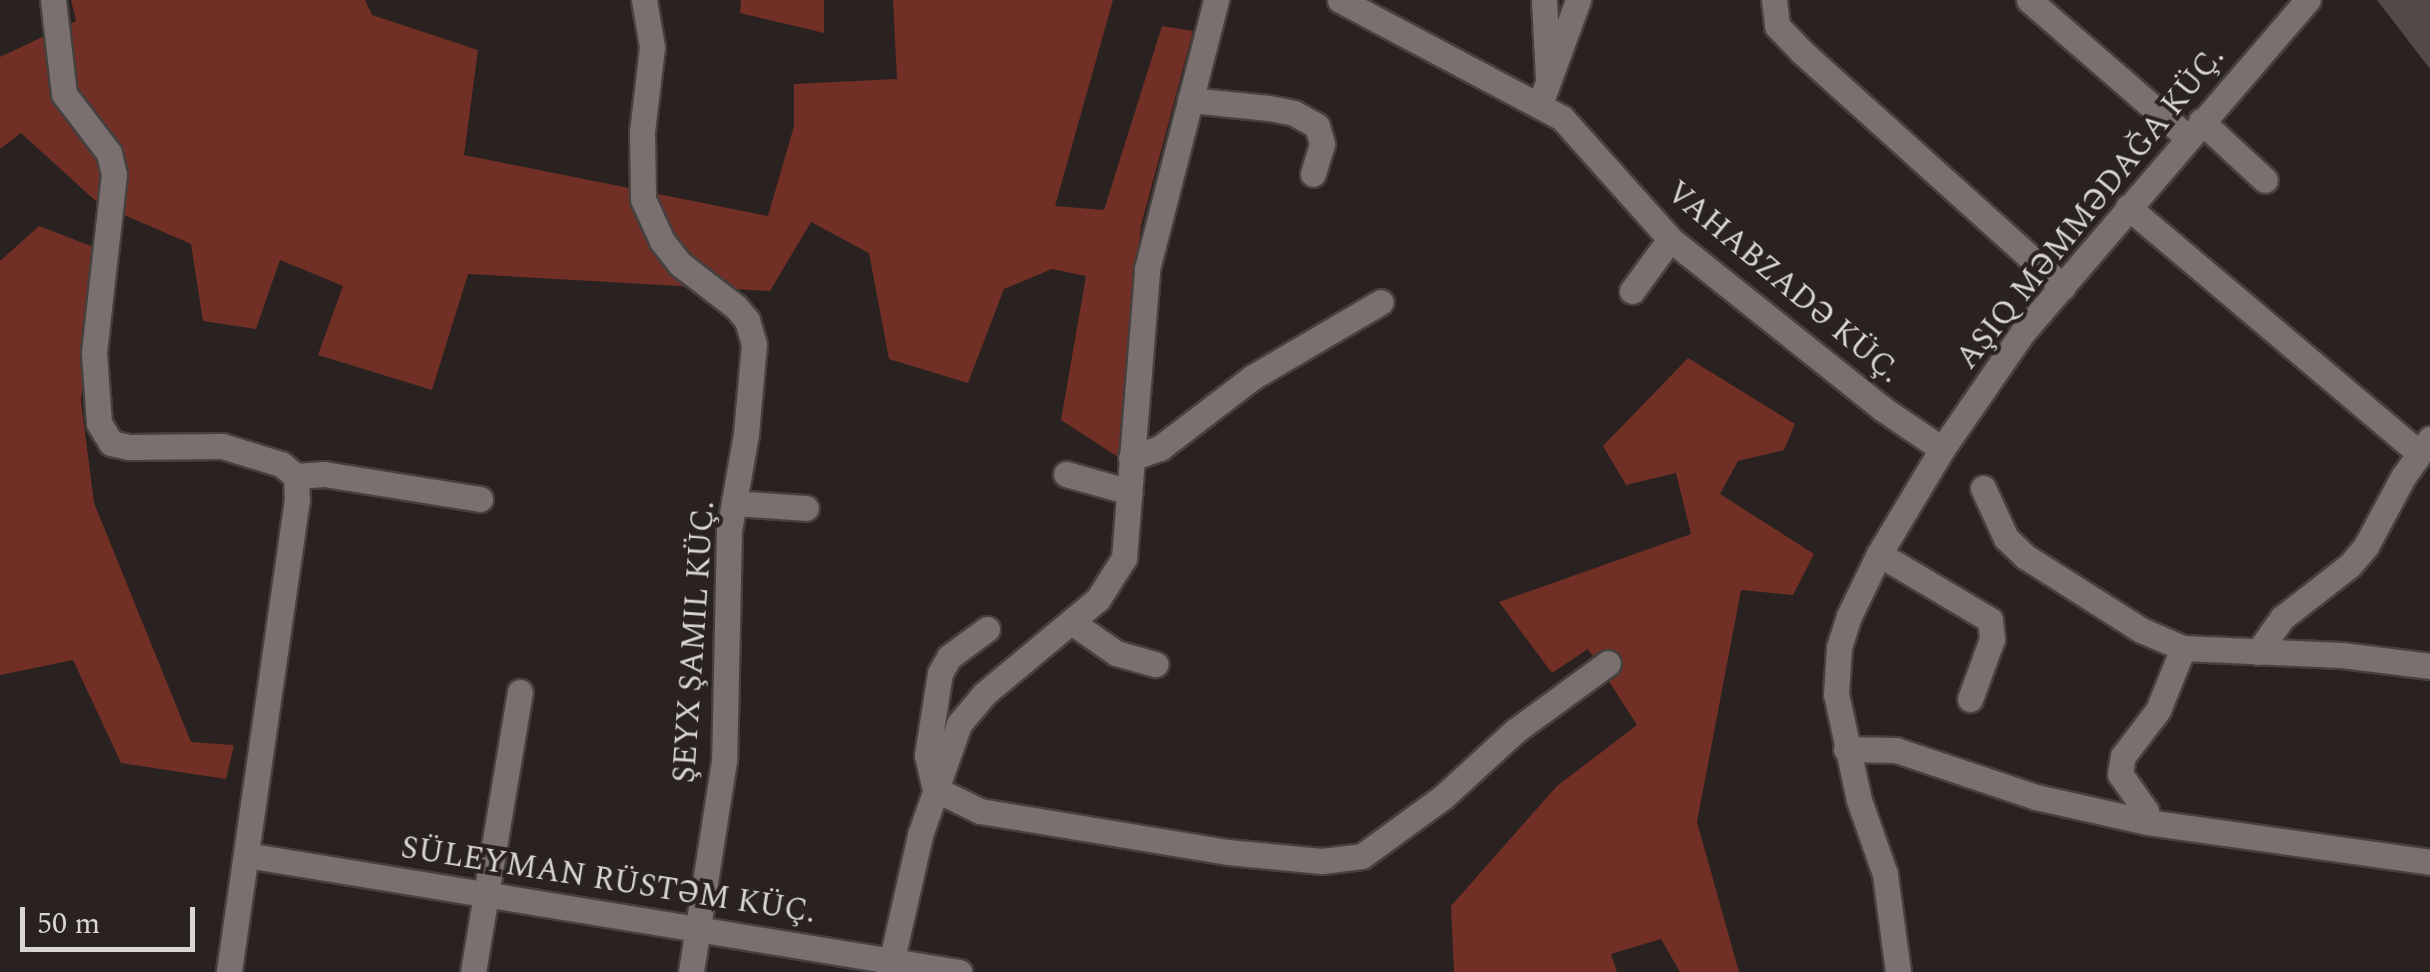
<!DOCTYPE html>
<html>
<head>
<meta charset="utf-8">
<style>
	body { margin:0 }
	#map { position:relative; width:2430px; height:972px; overflow:hidden; background:#292221; font-family:Spectral,serif }
	div>[style] { position:absolute }
	.green>* { inset:0; background:#712f25 }
	.building>* { inset:0; background:#514a48 }
	.roads { filter:drop-shadow(2px 0 #46403f) drop-shadow(-2px 0 #46403f) drop-shadow(0 2px #46403f) drop-shadow(0 -2px #46403f) }
	.minor>* { height:25px; margin:-12.5px; padding:0 12.5px; transform-origin:12.5px; border-radius:12.5px; background:#79706f }
	span { translate:-50% -50%; white-space:nowrap; text-align:center; line-height:1.15; -webkit-text-stroke:8px #292221; paint-order:stroke }
	.street-label { font-size:32px; color:#d9d5d4 }
	.scale { position:absolute; left:20px; top:907px; width:175px; height:45px; box-sizing:border-box; border:5px solid #d9d5d4; border-top:0; padding-left:12px; font-size:30px; line-height:35px; white-space:nowrap; color:#d9d5d4; -webkit-text-stroke:8px #292221; paint-order:stroke }
</style>
</head>
<body>
<div id="map">
	<div class="green">
		<div style="clip-path:polygon(71px 0,365px 0,372px 15px,478px 50px,464px 155px,768px 216px,794px 126px,794px 84px,897px 79px,893px 0,1113px 0,1055px 206px,1104px 210px,1162px 26px,1193px 31px,1141px 226px,1118px 457px,1061px 420px,1086px 276px,1052px 269px,1004px 289px,968px 383px,889px 359px,869px 253px,811px 222px,770px 291px,468px 274px,432px 390px,318px 355px,343px 286px,280px 260px,256px 329px,203px 321px,191px 244px,99px 204px,21px 133px,0 149px,0 57px,76px 21px)"></div>
		<div style="clip-path:polygon(741px 0,824px 0,824px 33px,740px 13px)"></div>
		<div style="clip-path:polygon(39px 226px,96px 248px,81px 401px,94px 503px,191px 742px,234px 745px,226px 779px,121px 763px,73px 660px,0 675px,0 261px)"></div>
		<div style="clip-path:polygon(1688px 358px,1795px 424px,1784px 450px,1738px 461px,1720px 494px,1814px 554px,1793px 595px,1741px 590px,1697px 822px,1739px 972px,1680px 972px,1661px 939px,1611px 954px,1617px 972px,1454px 972px,1451px 906px,1557px 786px,1637px 725px,1588px 649px,1552px 673px,1499px 602px,1691px 534px,1676px 473px,1626px 485px,1603px 446px)"></div>
	</div>
	<div class="building">
		<div style="clip-path:polygon(2377px 0,2430px 0,2430px 69px)"></div>
	</div>
	<div class="roads">
		<div class="minor">
			<div style="left:53px;top:0;width:95px;rotate:83.3deg"></div>
			<div style="left:64px;top:94px;width:74px;rotate:52.7deg"></div>
			<div style="left:109px;top:153px;width:22px;rotate:77deg"></div>
			<div style="left:114px;top:174px;width:180px;rotate:96.4deg"></div>
			<div style="left:94px;top:353px;width:70px;rotate:85.9deg"></div>
			<div style="left:99px;top:423px;width:23px;rotate:59deg"></div>
			<div style="left:111px;top:443px;width:18px;rotate:13deg"></div>
			<div style="left:129px;top:447px;width:93px;rotate:-0.6deg"></div>
			<div style="left:222px;top:446px;width:62px;rotate:17deg"></div>
			<div style="left:281px;top:464px;width:19px;rotate:39deg"></div>
			<div style="left:296px;top:476px;width:23px;rotate:88deg"></div>
			<div style="left:297px;top:499px;width:478px;rotate:98.2deg"></div>
			<div style="left:644px;top:0;width:48px;rotate:80.3deg"></div>
			<div style="left:652px;top:47px;width:86px;rotate:96.7deg"></div>
			<div style="left:642px;top:132px;width:67px;rotate:89.1deg"></div>
			<div style="left:643px;top:199px;width:46px;rotate:65.7deg"></div>
			<div style="left:662px;top:241px;width:29px;rotate:52deg"></div>
			<div style="left:680px;top:264px;width:71px;rotate:37.5deg"></div>
			<div style="left:736px;top:307px;width:17px;rotate:50deg"></div>
			<div style="left:747px;top:320px;width:25px;rotate:74deg"></div>
			<div style="left:754px;top:344px;width:90px;rotate:95.1deg"></div>
			<div style="left:746px;top:434px;width:97px;rotate:100deg"></div>
			<div style="left:729px;top:530px;width:231px;rotate:91.2deg"></div>
			<div style="left:724px;top:761px;width:214px;rotate:98.9deg"></div>
			<div style="left:1340px;top:0;width:251px;rotate:28deg"></div>
			<div style="left:1562px;top:118px;width:162px;rotate:48.2deg"></div>
			<div style="left:1670px;top:239px;width:273px;rotate:38.6deg"></div>
			<div style="left:1883px;top:409px;width:71px;rotate:34.1deg"></div>
			<div style="left:1544px;top:0;width:78px;rotate:87.1deg"></div>
			<div style="left:1774px;top:0;width:26px;rotate:83deg"></div>
			<div style="left:1777px;top:26px;width:36px;rotate:46deg"></div>
			<div style="left:1802px;top:52px;width:351px;rotate:42deg"></div>
			<div style="left:2029px;top:0;width:209px;rotate:40.9deg"></div>
			<div style="left:1190px;top:100px;width:79px;rotate:5.8deg"></div>
			<div style="left:1269px;top:108px;width:25px;rotate:11deg"></div>
			<div style="left:1294px;top:113px;width:26px;rotate:29deg"></div>
			<div style="left:1317px;top:126px;width:19px;rotate:74deg"></div>
			<div style="left:1322px;top:144px;width:31px;rotate:107deg"></div>
			<div style="left:1540px;top:104px;width:111px;rotate:-69.9deg"></div>
			<div style="left:2201px;top:121px;width:87px;rotate:42.7deg"></div>
			<div style="left:2128px;top:207px;width:381px;rotate:40.2deg"></div>
			<div style="left:1632px;top:291px;width:64px;rotate:-53.8deg"></div>
			<div style="left:1131px;top:458px;width:31px;rotate:-19deg"></div>
			<div style="left:1160px;top:448px;width:117px;rotate:-37.4deg"></div>
			<div style="left:1253px;top:377px;width:148px;rotate:-30.4deg"></div>
			<div style="left:1066px;top:474px;width:66px;rotate:15.7deg"></div>
			<div style="left:296px;top:476px;width:28px;rotate:-4deg"></div>
			<div style="left:324px;top:474px;width:158px;rotate:9.1deg"></div>
			<div style="left:1983px;top:488px;width:55px;rotate:65.3deg"></div>
			<div style="left:2006px;top:538px;width:28px;rotate:44deg"></div>
			<div style="left:2026px;top:557px;width:136px;rotate:32.4deg"></div>
			<div style="left:2141px;top:630px;width:46px;rotate:23.2deg"></div>
			<div style="left:2183px;top:648px;width:159px;rotate:2.5deg"></div>
			<div style="left:2342px;top:655px;width:89px;rotate:7.1deg"></div>
			<div style="left:734px;top:503px;width:72px;rotate:4deg"></div>
			<div style="left:1879px;top:554px;width:129px;rotate:30.7deg"></div>
			<div style="left:1990px;top:620px;width:19px;rotate:84deg"></div>
			<div style="left:1992px;top:639px;width:64px;rotate:110.1deg"></div>
			<div style="left:1073px;top:623px;width:52px;rotate:34.9deg"></div>
			<div style="left:1116px;top:653px;width:41px;rotate:15.8deg"></div>
			<div style="left:987px;top:629px;width:47px;rotate:143.6deg"></div>
			<div style="left:949px;top:657px;width:18px;rotate:119deg"></div>
			<div style="left:940px;top:673px;width:83px;rotate:99deg"></div>
			<div style="left:927px;top:755px;width:35px;rotate:77deg"></div>
			<div style="left:935px;top:789px;width:50px;rotate:26.1deg"></div>
			<div style="left:980px;top:811px;width:251px;rotate:9.4deg"></div>
			<div style="left:1228px;top:852px;width:94px;rotate:5.5deg"></div>
			<div style="left:1322px;top:861px;width:40px;rotate:-7.1deg"></div>
			<div style="left:1362px;top:856px;width:100px;rotate:-36.1deg"></div>
			<div style="left:1443px;top:797px;width:98px;rotate:-42.5deg"></div>
			<div style="left:1515px;top:731px;width:115px;rotate:-36.2deg"></div>
			<div style="left:2258px;top:652px;width:42px;rotate:-54.8deg"></div>
			<div style="left:2282px;top:618px;width:86px;rotate:-37.9deg"></div>
			<div style="left:2350px;top:565px;width:25px;rotate:-50deg"></div>
			<div style="left:2366px;top:546px;width:78px;rotate:-61.8deg"></div>
			<div style="left:2403px;top:477px;width:47px;rotate:-54.6deg"></div>
			<div style="left:1846px;top:749px;width:50px;rotate:1.1deg"></div>
			<div style="left:1896px;top:750px;width:148px;rotate:18.6deg"></div>
			<div style="left:2036px;top:797px;width:114px;rotate:12.7deg"></div>
			<div style="left:2147px;top:822px;width:286px;rotate:8deg"></div>
			<div style="left:2147px;top:822px;width:11px;rotate:-95deg"></div>
			<div style="left:2146px;top:811px;width:45px;rotate:-125.1deg"></div>
			<div style="left:2120px;top:774px;width:18px;rotate:-81deg"></div>
			<div style="left:2123px;top:756px;width:58px;rotate:-52.7deg"></div>
			<div style="left:2158px;top:710px;width:67px;rotate:-68deg"></div>
			<div style="left:246px;top:855px;width:723px;rotate:9.32deg"></div>
			<div style="left:473px;top:972px;width:284px;rotate:-80.5deg"></div>
			<div style="left:889px;top:972px;width:140px;rotate:-77.2deg"></div>
			<div style="left:920px;top:835px;width:118px;rotate:-70.6deg"></div>
			<div style="left:959px;top:724px;width:39px;rotate:-50deg"></div>
			<div style="left:984px;top:694px;width:148px;rotate:-39.8deg"></div>
			<div style="left:1098px;top:599px;width:49px;rotate:-57.6deg"></div>
			<div style="left:1124px;top:558px;width:290px;rotate:-85.4deg"></div>
			<div style="left:1147px;top:269px;width:278px;rotate:-75.6deg"></div>
			<div style="left:1898px;top:972px;width:99px;rotate:-97.6deg"></div>
			<div style="left:1885px;top:874px;width:78px;rotate:-109.4deg"></div>
			<div style="left:1859px;top:800px;width:108px;rotate:-102.2deg"></div>
			<div style="left:1836px;top:694px;width:47px;rotate:-86.3deg"></div>
			<div style="left:1839px;top:647px;width:33px;rotate:-72deg"></div>
			<div style="left:1849px;top:616px;width:69px;rotate:-64.2deg"></div>
			<div style="left:1879px;top:554px;width:122px;rotate:-59deg"></div>
			<div style="left:1942px;top:449px;width:142px;rotate:-55.3deg"></div>
			<div style="left:2023px;top:332px;width:438px;rotate:-49.4deg"></div>
		</div>
	</div>
	<div class="street-label">
		<span style="left:2091px;top:208px;rotate:-51deg">AŞIQ MƏMMƏDAĞA KÜÇ.</span>
		<span style="left:1783px;top:283px;rotate:40deg">VAHABZADƏ KÜÇ.</span>
		<span style="left:695px;top:642px;rotate:-86deg">ŞEYX ŞAMIL KÜÇ.</span>
		<span style="left:608px;top:881px;rotate:9deg">SÜLEYMAN RÜSTƏM KÜÇ.</span>
	</div>
	<div class="scale">50 m</div>
</div>
</body>
</html>
